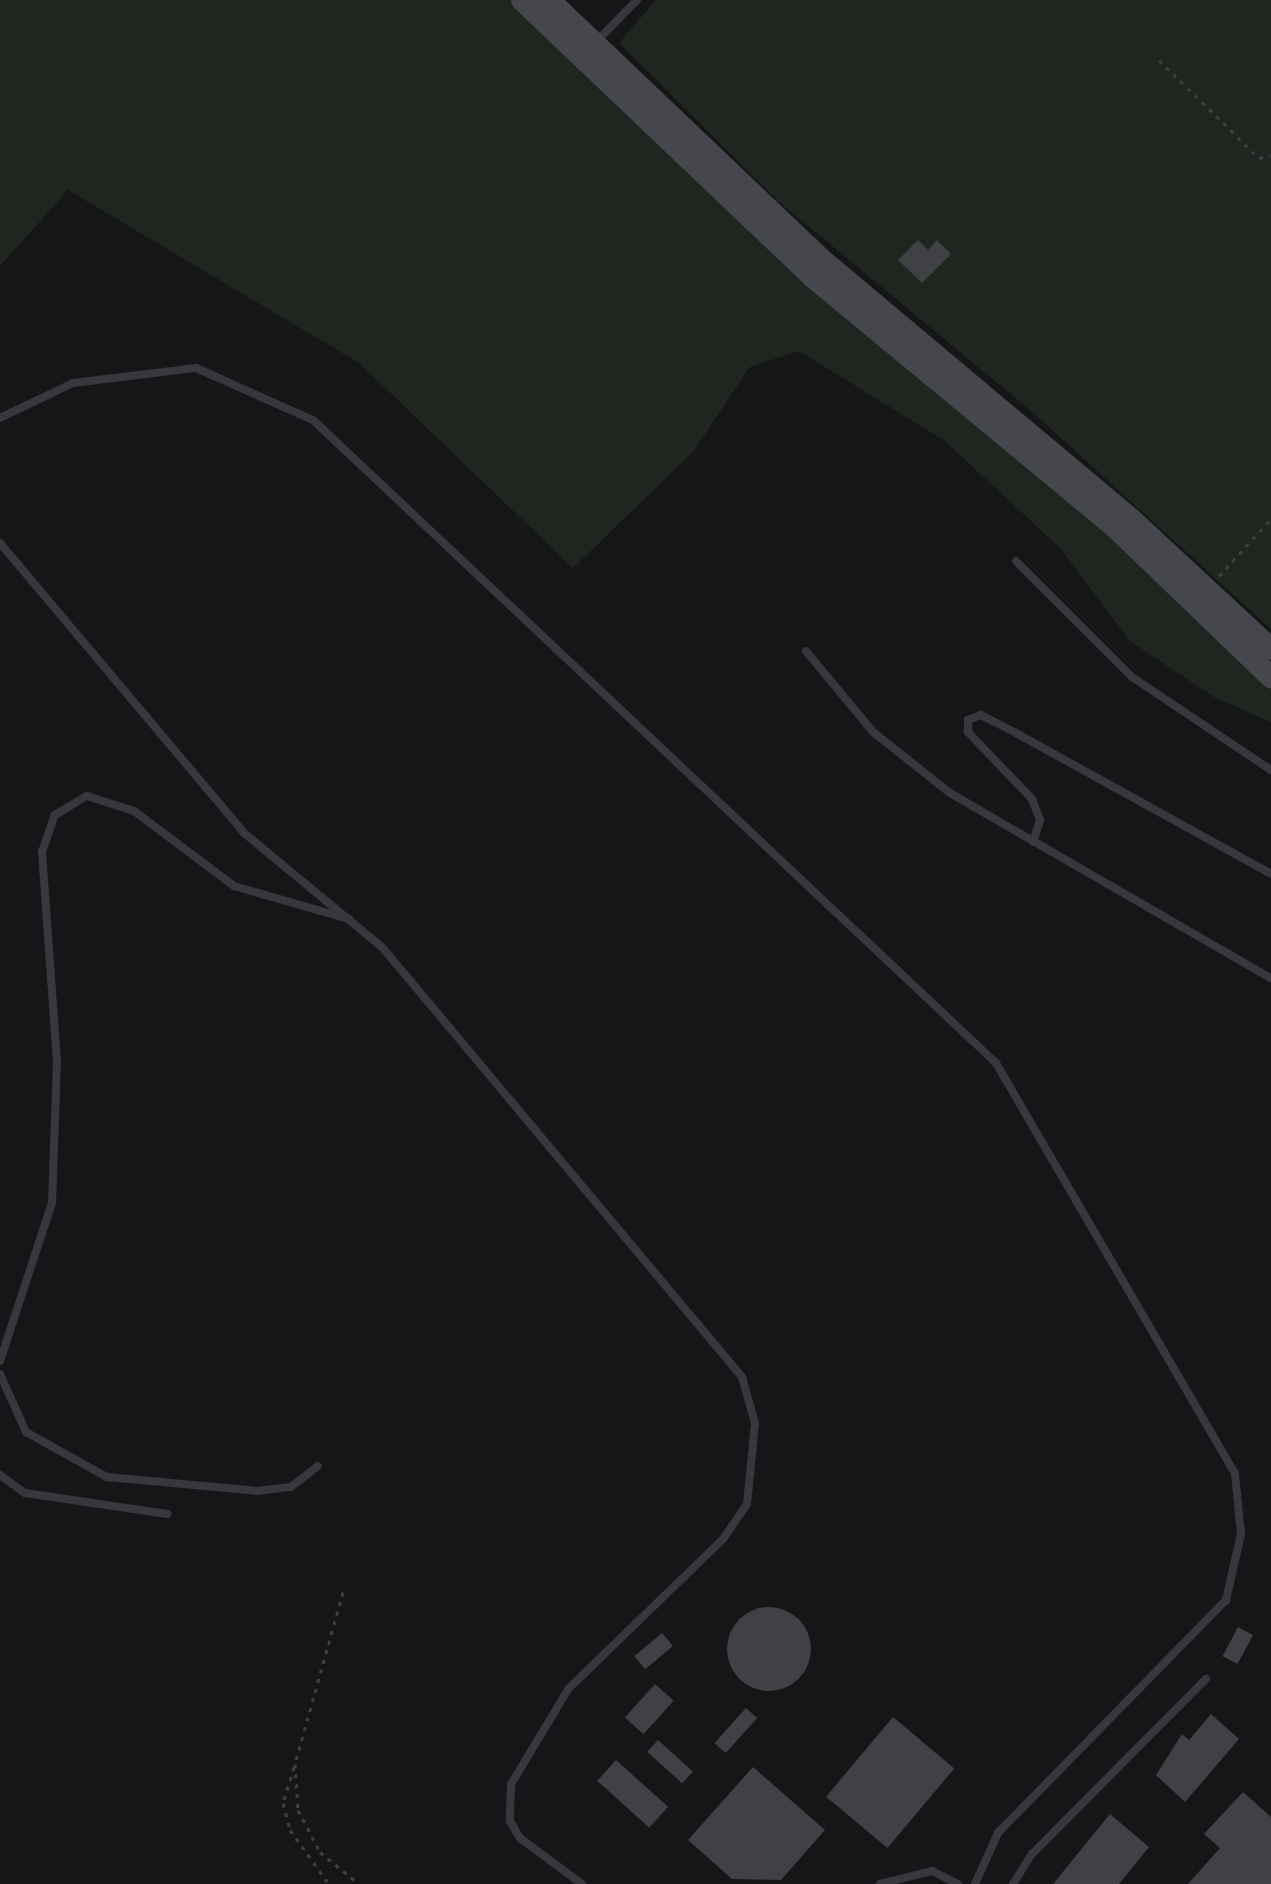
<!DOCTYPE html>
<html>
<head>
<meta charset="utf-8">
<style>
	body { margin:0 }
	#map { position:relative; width:1271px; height:1884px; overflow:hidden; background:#161618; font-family:Cabin,sans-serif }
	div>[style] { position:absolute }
	.green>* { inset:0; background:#1e261f }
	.building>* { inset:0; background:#404145; transform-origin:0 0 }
	.round { border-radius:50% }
	.path>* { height:3px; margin-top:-1.5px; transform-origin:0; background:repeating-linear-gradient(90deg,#3d3f44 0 4px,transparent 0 10px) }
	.lane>* { height:8px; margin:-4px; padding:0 4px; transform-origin:4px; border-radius:4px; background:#37383d }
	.secondary>* { height:22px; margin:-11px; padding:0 11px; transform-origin:11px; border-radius:11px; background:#45474d }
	span { translate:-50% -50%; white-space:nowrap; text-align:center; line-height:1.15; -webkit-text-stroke:6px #111113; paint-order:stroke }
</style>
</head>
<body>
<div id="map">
	<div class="green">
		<div style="clip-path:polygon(0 0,522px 0,946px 392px,1271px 677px,1271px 722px,1214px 697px,1130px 641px,1061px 549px,945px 441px,799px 351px,750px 367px,693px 452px,573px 568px,359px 363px,68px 190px,0 266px)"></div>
		<div style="clip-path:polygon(656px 0,1271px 0,1271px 629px,1029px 409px,779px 202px,619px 43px)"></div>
	</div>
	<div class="building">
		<div style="clip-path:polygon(918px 240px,928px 250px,937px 240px,951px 254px,922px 283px,898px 260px)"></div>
		<div class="round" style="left:727px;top:1607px;width:84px;height:84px"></div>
		<div style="left:1238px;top:1627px;width:17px;height:33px;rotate:28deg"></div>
		<div style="left:662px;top:1633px;width:17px;height:36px;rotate:50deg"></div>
		<div style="left:655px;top:1684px;width:25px;height:45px;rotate:42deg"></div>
		<div style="left:746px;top:1708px;width:15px;height:47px;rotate:42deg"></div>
		<div style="clip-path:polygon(1211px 1714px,1239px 1739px,1185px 1802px,1156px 1775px,1182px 1734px,1189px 1740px)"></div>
		<div style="left:893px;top:1717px;width:80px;height:104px;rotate:40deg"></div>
		<div style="left:658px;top:1740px;width:47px;height:16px;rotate:42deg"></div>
		<div style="left:616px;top:1760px;width:70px;height:28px;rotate:42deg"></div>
		<div style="clip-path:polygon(753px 1767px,825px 1830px,781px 1880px,732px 1879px,688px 1840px)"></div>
		<div style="clip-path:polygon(1243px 1792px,1271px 1817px,1271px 1884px,1188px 1884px,1220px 1848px,1204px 1834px)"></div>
		<div style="clip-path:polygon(1110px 1814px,1149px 1847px,1119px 1884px,1053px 1884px)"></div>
	</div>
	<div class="path">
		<div style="left:1159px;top:60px;width:140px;rotate:44.4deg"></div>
		<div style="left:1259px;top:158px;width:12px;rotate:-14deg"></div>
		<div style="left:1219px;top:576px;width:77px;rotate:-47.6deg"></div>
		<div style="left:343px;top:1592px;width:179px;rotate:105.6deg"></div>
		<div style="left:295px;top:1764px;width:46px;rotate:86.3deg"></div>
		<div style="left:298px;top:1810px;width:47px;rotate:62.4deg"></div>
		<div style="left:320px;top:1852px;width:50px;rotate:39.4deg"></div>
		<div style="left:294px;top:1767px;width:38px;rotate:107deg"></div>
		<div style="left:283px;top:1803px;width:28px;rotate:75deg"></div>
		<div style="left:290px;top:1830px;width:67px;rotate:54.2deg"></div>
	</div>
	<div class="lane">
		<div style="left:596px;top:42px;width:59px;rotate:-45.7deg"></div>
		<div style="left:0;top:418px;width:81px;rotate:-25.6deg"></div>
		<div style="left:73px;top:383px;width:124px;rotate:-7deg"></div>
		<div style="left:196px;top:368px;width:128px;rotate:24deg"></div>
		<div style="left:313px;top:420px;width:938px;rotate:43.27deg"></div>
		<div style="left:996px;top:1063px;width:475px;rotate:59.8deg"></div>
		<div style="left:1235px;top:1474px;width:60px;rotate:84.3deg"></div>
		<div style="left:1241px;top:1534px;width:68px;rotate:102.8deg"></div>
		<div style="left:1226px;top:1600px;width:326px;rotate:134.4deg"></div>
		<div style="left:998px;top:1833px;width:56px;rotate:114.3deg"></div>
		<div style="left:0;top:543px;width:379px;rotate:49.9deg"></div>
		<div style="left:244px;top:833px;width:179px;rotate:39.6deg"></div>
		<div style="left:382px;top:947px;width:561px;rotate:50.06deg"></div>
		<div style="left:742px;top:1377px;width:48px;rotate:74.2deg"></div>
		<div style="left:755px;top:1423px;width:81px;rotate:95.6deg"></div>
		<div style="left:747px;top:1504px;width:42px;rotate:124.4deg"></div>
		<div style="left:723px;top:1539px;width:214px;rotate:135.9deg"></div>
		<div style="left:569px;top:1688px;width:112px;rotate:121.1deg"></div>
		<div style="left:511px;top:1784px;width:37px;rotate:92deg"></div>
		<div style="left:510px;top:1821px;width:20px;rotate:60deg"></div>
		<div style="left:520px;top:1838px;width:77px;rotate:36.6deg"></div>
		<div style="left:1016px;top:561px;width:164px;rotate:45deg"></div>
		<div style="left:1132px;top:677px;width:167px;rotate:33.8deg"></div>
		<div style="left:806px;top:651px;width:105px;rotate:50.4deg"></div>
		<div style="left:873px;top:732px;width:98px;rotate:38.4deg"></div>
		<div style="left:950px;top:793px;width:370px;rotate:30deg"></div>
		<div style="left:1033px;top:842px;width:23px;rotate:-72deg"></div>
		<div style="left:1040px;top:820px;width:22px;rotate:-111deg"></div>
		<div style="left:1032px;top:799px;width:93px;rotate:-133.7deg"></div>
		<div style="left:968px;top:732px;width:12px;rotate:-90deg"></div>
		<div style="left:968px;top:720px;width:14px;rotate:-21deg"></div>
		<div style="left:981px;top:715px;width:39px;rotate:27deg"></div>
		<div style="left:1016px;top:733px;width:291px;rotate:28.9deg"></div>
		<div style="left:0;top:1361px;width:166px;rotate:-71.8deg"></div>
		<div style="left:52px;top:1203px;width:142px;rotate:-88deg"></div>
		<div style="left:57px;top:1061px;width:210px;rotate:-94.1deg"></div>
		<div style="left:42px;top:852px;width:39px;rotate:-71deg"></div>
		<div style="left:55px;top:815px;width:37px;rotate:-31deg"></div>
		<div style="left:87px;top:796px;width:49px;rotate:17.7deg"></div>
		<div style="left:134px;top:811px;width:125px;rotate:36.9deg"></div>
		<div style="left:234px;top:886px;width:120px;rotate:16deg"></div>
		<div style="left:0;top:1374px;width:64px;rotate:65.9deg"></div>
		<div style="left:26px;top:1432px;width:93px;rotate:29.1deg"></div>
		<div style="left:107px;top:1477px;width:151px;rotate:5.3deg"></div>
		<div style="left:257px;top:1491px;width:34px;rotate:-7deg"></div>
		<div style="left:291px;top:1487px;width:34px;rotate:-38deg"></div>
		<div style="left:0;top:1475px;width:31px;rotate:36deg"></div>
		<div style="left:25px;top:1493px;width:144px;rotate:8.4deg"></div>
		<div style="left:880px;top:1884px;width:54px;rotate:-14deg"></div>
		<div style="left:932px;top:1871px;width:29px;rotate:27deg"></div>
		<div style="left:1013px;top:1884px;width:36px;rotate:-58deg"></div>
		<div style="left:1032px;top:1854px;width:247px;rotate:-45.2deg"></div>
	</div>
	<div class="secondary">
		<div style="left:522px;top:0;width:403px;rotate:43.6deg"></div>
		<div style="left:814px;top:278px;width:393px;rotate:39.6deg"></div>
		<div style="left:1117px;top:529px;width:214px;rotate:43.9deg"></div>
		<div style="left:549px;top:0;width:376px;rotate:43.6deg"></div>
		<div style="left:821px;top:259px;width:403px;rotate:40deg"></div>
		<div style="left:1130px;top:518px;width:192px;rotate:42.9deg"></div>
	</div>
</div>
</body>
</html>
